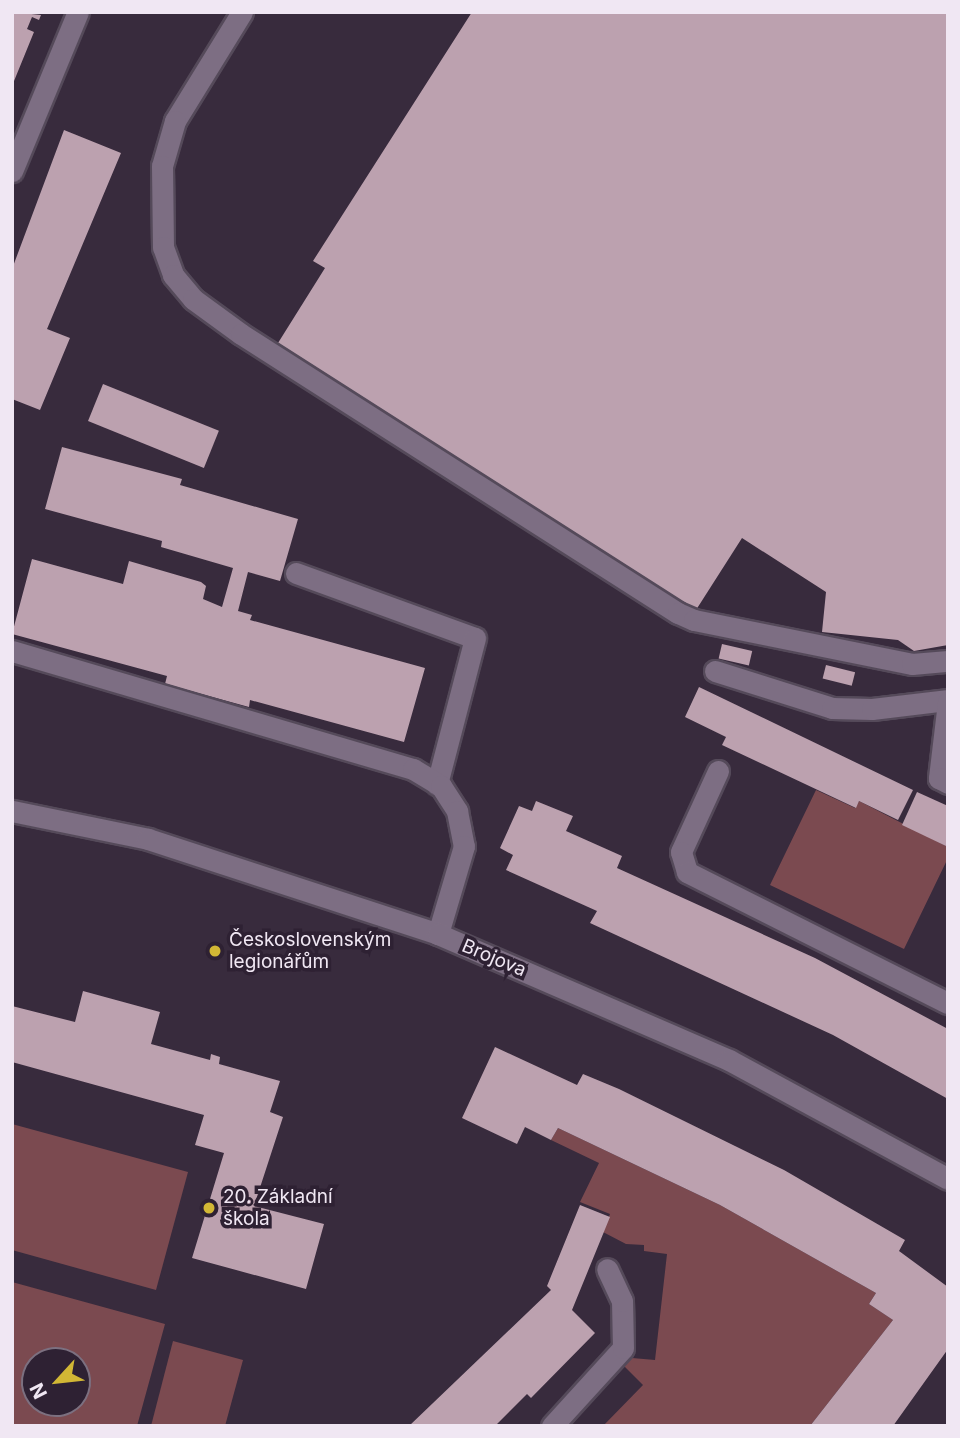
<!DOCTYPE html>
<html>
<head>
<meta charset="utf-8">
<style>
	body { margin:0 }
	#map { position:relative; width:960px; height:1438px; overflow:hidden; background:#382b3d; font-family:Inter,sans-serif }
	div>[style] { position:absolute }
	.green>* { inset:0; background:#7b4a50 }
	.building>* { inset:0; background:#bca1af; transform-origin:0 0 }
	.roads { filter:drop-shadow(2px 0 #554a5a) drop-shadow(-2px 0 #554a5a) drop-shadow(0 2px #554a5a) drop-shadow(0 -2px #554a5a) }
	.minor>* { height:21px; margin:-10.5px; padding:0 10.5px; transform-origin:10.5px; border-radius:10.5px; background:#7d6e83 }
	.dots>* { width:19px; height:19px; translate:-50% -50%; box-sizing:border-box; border:4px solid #2e2133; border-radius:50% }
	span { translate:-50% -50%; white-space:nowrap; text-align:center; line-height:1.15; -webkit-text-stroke:7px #2e2133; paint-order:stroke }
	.poi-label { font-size:19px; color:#f0e7f3 }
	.left { translate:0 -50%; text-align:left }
	.street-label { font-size:19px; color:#f0e7f3 }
	.frame { position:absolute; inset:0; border:14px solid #f0e7f3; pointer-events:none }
	.north { position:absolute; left:21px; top:1347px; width:70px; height:70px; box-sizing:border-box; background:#2e2133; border:2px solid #7c7080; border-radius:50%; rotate:243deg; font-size:19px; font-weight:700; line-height:28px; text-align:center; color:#f0e7f3 }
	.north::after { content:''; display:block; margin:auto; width:24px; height:32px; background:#d2b735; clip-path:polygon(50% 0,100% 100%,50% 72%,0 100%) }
</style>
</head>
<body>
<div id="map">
	<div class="green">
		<div style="clip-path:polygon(816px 790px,855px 808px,859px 801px,948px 847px,948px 858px,904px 949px,770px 885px)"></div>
		<div style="clip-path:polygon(12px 1124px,188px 1172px,156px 1290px,12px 1250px)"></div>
		<div style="clip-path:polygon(558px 1128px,720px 1205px,876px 1293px,869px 1304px,893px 1320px,810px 1426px,603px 1426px,643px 1385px,624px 1366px,632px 1358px,655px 1360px,667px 1254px,644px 1251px,644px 1245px,626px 1244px,603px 1232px,610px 1214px,580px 1202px,599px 1163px,551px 1140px)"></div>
		<div style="clip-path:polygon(evenodd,12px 1282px,165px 1324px,137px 1426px,12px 1426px,12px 1282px,77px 1361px,77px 1403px,35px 1403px,35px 1361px,77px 1361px)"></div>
		<div style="clip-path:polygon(173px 1341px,243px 1360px,225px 1426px,151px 1426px)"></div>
	</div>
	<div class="building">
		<div style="clip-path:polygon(12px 12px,41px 15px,39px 20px,32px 17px,27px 29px,34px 32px,12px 86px)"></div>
		<div style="clip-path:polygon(472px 12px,948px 12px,948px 645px,914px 651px,898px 640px,822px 632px,826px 592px,742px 538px,696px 610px,278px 343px,325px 268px,313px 261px)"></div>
		<div style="clip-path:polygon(64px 130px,121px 153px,47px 329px,70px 338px,40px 410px,12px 399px,12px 269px)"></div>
		<div style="left:103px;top:384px;width:125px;height:40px;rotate:22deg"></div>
		<div style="clip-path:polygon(62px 447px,182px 479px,180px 485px,298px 519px,280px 581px,248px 572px,238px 611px,252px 615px,250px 620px,425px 668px,404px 742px,250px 700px,249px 707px,165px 684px,167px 676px,12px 634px,32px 559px,123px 584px,129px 561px,201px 582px,206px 586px,203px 599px,222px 607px,233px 568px,161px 547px,162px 541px,45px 509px)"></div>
		<div style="left:722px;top:644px;width:31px;height:15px;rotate:13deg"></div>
		<div style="left:826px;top:665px;width:30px;height:14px;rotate:14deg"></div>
		<div style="clip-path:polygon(699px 687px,913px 790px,898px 820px,859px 801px,856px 808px,722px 745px,726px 737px,685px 717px)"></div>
		<div style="clip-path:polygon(917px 792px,948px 806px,948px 847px,902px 825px)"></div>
		<div style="clip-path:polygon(536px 801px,573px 816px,566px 831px,622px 856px,617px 868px,815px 958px,948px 1029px,948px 1099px,833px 1035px,590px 923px,597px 911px,506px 870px,513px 855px,500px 848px,519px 806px,532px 811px)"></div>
		<div style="clip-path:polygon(83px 991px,160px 1012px,151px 1044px,210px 1060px,211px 1054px,220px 1057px,219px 1064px,280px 1081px,270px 1112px,283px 1117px,254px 1206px,324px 1224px,306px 1289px,192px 1258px,224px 1153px,195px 1145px,204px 1115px,12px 1062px,12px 1006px,75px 1022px)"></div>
		<div style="clip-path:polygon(495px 1047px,577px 1085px,583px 1074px,619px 1089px,784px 1170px,905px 1240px,899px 1251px,948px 1287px,948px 1349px,893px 1426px,810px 1426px,893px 1320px,869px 1304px,876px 1293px,720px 1205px,558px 1128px,551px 1140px,525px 1127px,517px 1144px,462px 1118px)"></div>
		<div style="clip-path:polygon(580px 1205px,610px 1217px,572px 1310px,595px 1333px,531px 1398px,527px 1394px,495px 1426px,409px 1426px,551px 1290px,547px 1286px)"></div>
	</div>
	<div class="roads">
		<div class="minor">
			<div style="left:242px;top:12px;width:128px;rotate:121.6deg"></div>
			<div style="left:175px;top:121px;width:47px;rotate:106.1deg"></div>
			<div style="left:162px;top:166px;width:81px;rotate:89.3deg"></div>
			<div style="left:163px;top:247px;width:30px;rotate:70deg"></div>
			<div style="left:173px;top:275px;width:31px;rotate:50deg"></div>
			<div style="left:193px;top:299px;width:59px;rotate:36.1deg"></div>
			<div style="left:241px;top:334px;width:518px;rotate:32.56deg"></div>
			<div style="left:678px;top:613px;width:17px;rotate:24deg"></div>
			<div style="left:694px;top:620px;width:222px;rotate:11.4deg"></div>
			<div style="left:912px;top:664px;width:36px;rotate:-5deg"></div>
			<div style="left:12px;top:171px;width:172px;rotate:-67.5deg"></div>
			<div style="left:296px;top:573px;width:190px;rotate:20deg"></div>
			<div style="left:475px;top:638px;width:151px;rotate:104.6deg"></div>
			<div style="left:12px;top:651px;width:418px;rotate:16.4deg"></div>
			<div style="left:413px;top:769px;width:33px;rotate:31deg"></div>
			<div style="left:441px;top:786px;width:30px;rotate:57deg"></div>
			<div style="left:457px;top:811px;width:36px;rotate:79deg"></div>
			<div style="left:464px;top:846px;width:92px;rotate:106.5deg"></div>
			<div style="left:715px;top:671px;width:123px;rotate:17.5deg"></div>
			<div style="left:832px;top:708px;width:40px;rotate:1.4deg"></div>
			<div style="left:872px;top:709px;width:77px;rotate:-6.8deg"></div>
			<div style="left:948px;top:702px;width:77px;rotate:96.8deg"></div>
			<div style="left:939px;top:778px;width:10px;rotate:29deg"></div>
			<div style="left:718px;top:771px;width:89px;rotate:114.6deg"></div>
			<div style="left:681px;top:852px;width:21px;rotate:73deg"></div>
			<div style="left:687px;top:872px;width:292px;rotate:26.7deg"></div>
			<div style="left:12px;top:811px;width:139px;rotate:11.6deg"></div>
			<div style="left:148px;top:839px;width:305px;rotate:18.1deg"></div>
			<div style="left:438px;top:934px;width:317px;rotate:23.4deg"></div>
			<div style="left:729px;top:1060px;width:249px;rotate:28.5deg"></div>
			<div style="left:552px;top:1426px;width:105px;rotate:-47.7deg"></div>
			<div style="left:623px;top:1348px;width:47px;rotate:-91.2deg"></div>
			<div style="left:622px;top:1301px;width:35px;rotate:-115deg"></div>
		</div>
	</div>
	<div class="dots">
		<div style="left:215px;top:951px;background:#d2b735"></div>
		<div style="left:209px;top:1208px;background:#d2b735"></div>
	</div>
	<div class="poi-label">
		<span class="left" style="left:229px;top:951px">Československým<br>legionářům</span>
		<span class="left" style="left:223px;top:1208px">20. Základní<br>škola</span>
	</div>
	<div class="street-label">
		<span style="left:494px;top:958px;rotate:23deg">Brojova</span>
	</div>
	<div class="frame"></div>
	<div class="north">N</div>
</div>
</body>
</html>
